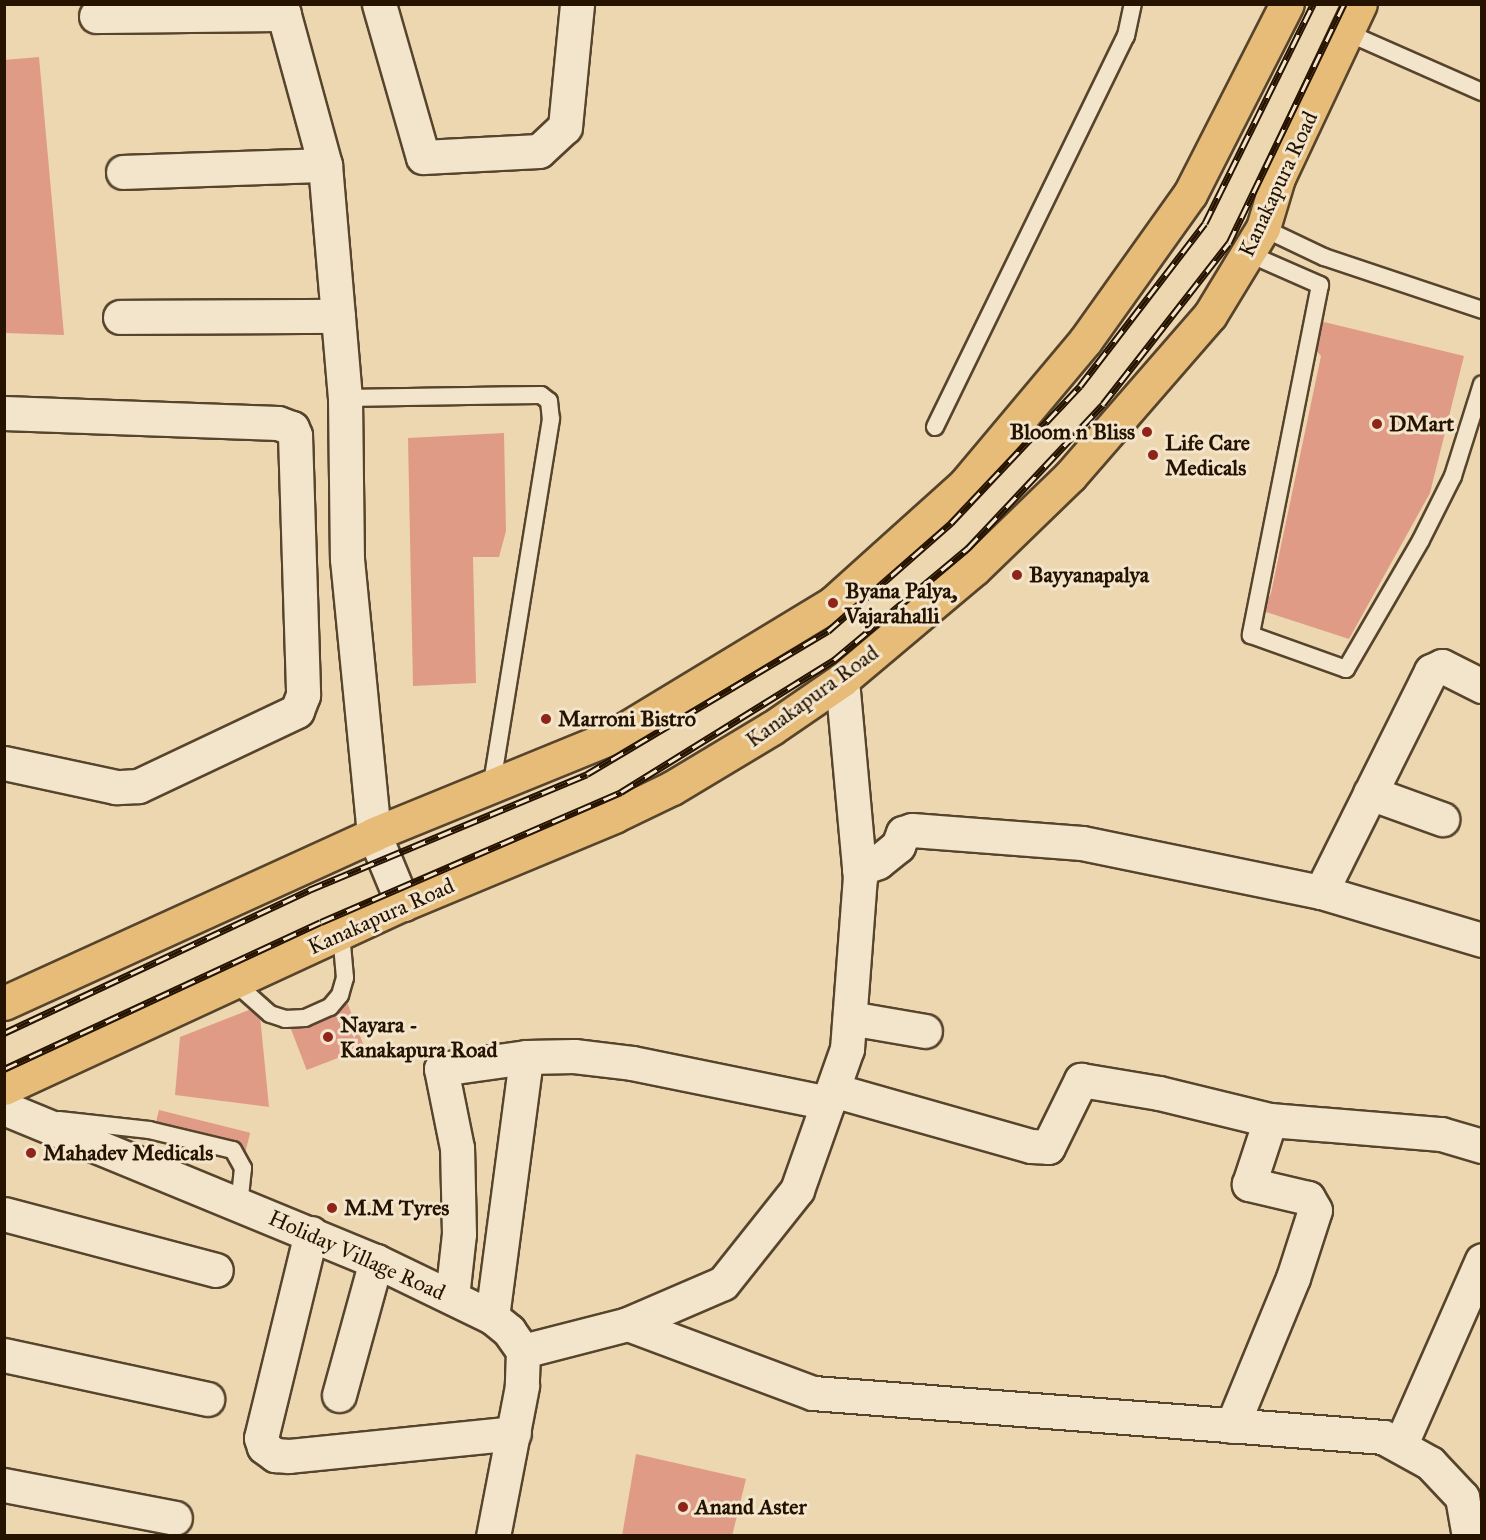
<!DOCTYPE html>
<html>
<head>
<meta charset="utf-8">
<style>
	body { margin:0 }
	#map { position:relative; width:1486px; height:1540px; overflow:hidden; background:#edd7b0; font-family:"IM FELL Great Primer",serif }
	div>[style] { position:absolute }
	.building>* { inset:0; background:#e09b87; transform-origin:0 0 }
	.roads { filter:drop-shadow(2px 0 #57442c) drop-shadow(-2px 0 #57442c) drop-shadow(0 2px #57442c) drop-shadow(0 -2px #57442c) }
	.service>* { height:16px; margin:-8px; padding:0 8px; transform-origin:8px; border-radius:8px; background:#f3e5cc }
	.minor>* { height:33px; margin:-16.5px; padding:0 16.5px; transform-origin:16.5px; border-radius:16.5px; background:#f3e5cc }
	.tertiary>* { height:33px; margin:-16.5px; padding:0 16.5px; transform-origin:16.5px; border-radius:16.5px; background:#f3e5cc }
	.trunk>* { height:33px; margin:-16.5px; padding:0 16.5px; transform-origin:16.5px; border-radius:16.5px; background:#e6bc78 }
	.rail>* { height:7px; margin-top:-3.5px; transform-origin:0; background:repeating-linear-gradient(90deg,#f3e5cc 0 14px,#251300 0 28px); box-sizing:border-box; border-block:2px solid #251300 }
	.dots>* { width:16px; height:16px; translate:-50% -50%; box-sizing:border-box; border:3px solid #f3e5cc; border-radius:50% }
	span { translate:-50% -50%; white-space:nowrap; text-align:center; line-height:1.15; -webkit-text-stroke:6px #f3e5cc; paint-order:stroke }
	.street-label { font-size:22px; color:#251300 }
	.poi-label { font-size:22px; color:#251300; font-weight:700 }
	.left { translate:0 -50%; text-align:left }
	.right { translate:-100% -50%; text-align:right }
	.frame { position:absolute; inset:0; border:6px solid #251300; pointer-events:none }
</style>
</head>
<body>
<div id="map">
	<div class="building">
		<div style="clip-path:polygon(39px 57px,64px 335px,4px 333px,4px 60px)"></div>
		<div style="clip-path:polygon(1316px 320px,1464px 356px,1430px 493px,1349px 639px,1263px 611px,1271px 593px,1321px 356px,1309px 343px)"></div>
		<div style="clip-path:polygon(504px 433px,506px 531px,499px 557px,473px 557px,476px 683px,413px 686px,408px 438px)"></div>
		<div style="left:347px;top:1002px;width:49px;height:62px;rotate:69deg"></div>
		<div style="clip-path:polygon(259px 1006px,269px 1107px,175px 1095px,180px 1037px)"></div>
		<div style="left:159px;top:1110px;width:94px;height:31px;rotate:14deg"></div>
		<div style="clip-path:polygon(636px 1454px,746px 1479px,732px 1536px,622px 1536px)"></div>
	</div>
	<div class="roads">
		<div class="service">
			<div style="left:1348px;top:33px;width:146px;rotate:23.8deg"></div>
			<div style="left:1263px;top:228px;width:68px;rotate:25.4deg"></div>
			<div style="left:1324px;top:257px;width:167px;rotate:18.5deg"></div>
			<div style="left:1247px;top:253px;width:80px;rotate:23.7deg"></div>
			<div style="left:1320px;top:285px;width:357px;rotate:101.2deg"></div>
			<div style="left:1251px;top:635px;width:101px;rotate:19.7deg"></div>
			<div style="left:1346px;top:669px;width:149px;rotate:-59.8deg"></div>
			<div style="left:1421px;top:540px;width:72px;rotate:-63.4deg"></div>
			<div style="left:1453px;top:476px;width:96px;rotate:-72.5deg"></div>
			<div style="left:345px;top:398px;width:196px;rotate:-0.9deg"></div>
			<div style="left:541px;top:395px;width:10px;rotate:37deg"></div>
			<div style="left:549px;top:401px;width:18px;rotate:84deg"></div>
			<div style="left:551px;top:419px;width:374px;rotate:99.2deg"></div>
			<div style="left:935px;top:427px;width:435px;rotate:-64deg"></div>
			<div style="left:1126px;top:36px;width:33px;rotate:-78deg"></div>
			<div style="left:234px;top:982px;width:48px;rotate:41.6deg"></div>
			<div style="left:270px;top:1014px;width:16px;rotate:18deg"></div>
			<div style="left:285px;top:1019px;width:20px;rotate:-3deg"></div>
			<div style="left:305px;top:1018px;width:27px;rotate:-24deg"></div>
			<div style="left:330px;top:1007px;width:16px;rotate:-50deg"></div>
			<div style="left:340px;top:995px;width:18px;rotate:-74deg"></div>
			<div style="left:345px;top:978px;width:45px;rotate:-95.1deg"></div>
			<div style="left:59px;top:1120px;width:91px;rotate:6.3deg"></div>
			<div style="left:149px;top:1130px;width:86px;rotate:13.4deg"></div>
			<div style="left:233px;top:1150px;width:21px;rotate:61deg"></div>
			<div style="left:243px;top:1168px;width:36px;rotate:96deg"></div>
		</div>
		<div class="minor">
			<div style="left:281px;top:4px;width:167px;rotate:74.7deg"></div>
			<div style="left:325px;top:165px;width:234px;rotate:85.1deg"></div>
			<div style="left:345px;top:398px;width:161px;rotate:89.3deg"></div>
			<div style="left:347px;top:559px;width:276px;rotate:84.4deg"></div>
			<div style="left:374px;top:834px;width:76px;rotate:67.5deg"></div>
			<div style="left:379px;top:4px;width:159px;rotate:74deg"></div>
			<div style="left:423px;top:157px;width:116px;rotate:-3deg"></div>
			<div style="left:539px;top:151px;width:35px;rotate:-43deg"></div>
			<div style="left:565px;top:127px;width:124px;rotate:-84.4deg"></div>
			<div style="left:96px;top:16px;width:188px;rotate:-0.6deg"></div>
			<div style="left:123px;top:172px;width:202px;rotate:-2deg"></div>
			<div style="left:120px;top:317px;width:218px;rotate:-0.3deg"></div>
			<div style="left:4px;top:413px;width:274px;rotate:2.1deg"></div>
			<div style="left:278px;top:423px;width:15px;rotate:20deg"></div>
			<div style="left:292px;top:428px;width:8px;rotate:67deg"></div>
			<div style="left:295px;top:435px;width:260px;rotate:88.2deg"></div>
			<div style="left:303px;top:695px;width:17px;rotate:111deg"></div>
			<div style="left:297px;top:711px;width:176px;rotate:154.7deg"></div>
			<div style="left:138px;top:786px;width:22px;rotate:177deg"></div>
			<div style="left:116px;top:787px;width:115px;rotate:-167.9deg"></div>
			<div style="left:1370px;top:793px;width:77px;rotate:19.9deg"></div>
			<div style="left:859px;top:869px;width:20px;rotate:-20deg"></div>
			<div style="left:878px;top:862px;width:26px;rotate:-39deg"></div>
			<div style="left:898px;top:846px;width:14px;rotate:-69deg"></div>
			<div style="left:903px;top:833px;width:9px;rotate:-18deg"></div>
			<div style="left:912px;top:830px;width:170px;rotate:4.4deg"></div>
			<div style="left:1082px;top:843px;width:244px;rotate:11.6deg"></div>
			<div style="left:1321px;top:892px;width:168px;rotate:16.6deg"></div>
			<div style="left:1321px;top:892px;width:247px;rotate:-63.5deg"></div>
			<div style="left:1431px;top:671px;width:12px;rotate:-24deg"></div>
			<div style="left:1442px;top:666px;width:45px;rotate:26.6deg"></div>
			<div style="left:850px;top:1018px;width:76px;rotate:9.8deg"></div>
			<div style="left:833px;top:1090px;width:206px;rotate:15.8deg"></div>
			<div style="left:1031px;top:1146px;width:17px;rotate:3deg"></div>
			<div style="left:1048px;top:1147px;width:75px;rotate:-63.8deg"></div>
			<div style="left:1081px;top:1080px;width:79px;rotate:9.5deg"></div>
			<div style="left:1159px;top:1093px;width:114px;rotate:13.7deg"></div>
			<div style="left:1270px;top:1120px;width:172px;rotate:4.7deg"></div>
			<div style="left:1441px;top:1134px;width:43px;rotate:16.3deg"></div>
			<div style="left:4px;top:1214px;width:219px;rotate:14.8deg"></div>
			<div style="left:311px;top:1233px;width:211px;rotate:103.7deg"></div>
			<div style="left:261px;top:1438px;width:9px;rotate:72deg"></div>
			<div style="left:264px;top:1447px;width:14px;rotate:36deg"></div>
			<div style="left:275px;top:1455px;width:14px;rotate:4deg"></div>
			<div style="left:289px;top:1456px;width:226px;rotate:-5.8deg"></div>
			<div style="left:452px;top:1297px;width:63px;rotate:-83.7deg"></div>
			<div style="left:459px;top:1234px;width:86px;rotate:-91.3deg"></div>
			<div style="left:457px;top:1148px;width:81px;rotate:-101.4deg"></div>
			<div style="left:441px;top:1069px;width:86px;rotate:-8deg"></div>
			<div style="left:526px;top:1057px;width:48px;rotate:-1.2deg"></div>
			<div style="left:574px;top:1056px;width:58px;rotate:6.9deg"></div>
			<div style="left:632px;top:1063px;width:200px;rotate:11.5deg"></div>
			<div style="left:492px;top:1317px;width:262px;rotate:-82.5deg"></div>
			<div style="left:628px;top:1324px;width:197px;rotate:20.5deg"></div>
			<div style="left:813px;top:1393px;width:572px;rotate:4.41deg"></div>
			<div style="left:1383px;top:1437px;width:54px;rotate:29deg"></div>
			<div style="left:1430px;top:1463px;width:47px;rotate:46.7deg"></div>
			<div style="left:1462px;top:1497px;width:40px;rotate:80deg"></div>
			<div style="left:523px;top:1351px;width:108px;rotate:-14.4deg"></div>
			<div style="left:628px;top:1324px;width:103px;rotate:-23.3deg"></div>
			<div style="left:723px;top:1283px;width:119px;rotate:-51.5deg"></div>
			<div style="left:797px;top:1190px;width:150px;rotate:-70.5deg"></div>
			<div style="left:847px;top:1049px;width:171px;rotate:-85.7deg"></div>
			<div style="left:860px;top:878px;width:199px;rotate:-95.2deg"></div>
			<div style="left:4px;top:1355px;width:208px;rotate:12.2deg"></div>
			<div style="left:339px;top:1395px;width:139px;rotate:-74.6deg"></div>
			<div style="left:1232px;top:1426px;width:160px;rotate:-67.6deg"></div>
			<div style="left:1293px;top:1278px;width:71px;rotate:-72.1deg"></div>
			<div style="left:1315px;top:1210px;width:14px;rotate:-120deg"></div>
			<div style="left:1308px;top:1198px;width:61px;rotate:-166.7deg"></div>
			<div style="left:1249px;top:1184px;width:67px;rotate:-71.8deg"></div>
			<div style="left:1400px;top:1446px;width:203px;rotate:-66.2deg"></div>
			<div style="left:4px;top:1485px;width:174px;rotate:10.9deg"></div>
		</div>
		<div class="tertiary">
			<div style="left:4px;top:1108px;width:402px;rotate:22.4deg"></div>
			<div style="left:376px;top:1261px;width:129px;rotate:25.8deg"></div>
			<div style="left:492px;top:1317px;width:22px;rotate:39deg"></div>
			<div style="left:509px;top:1331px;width:24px;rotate:55deg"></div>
			<div style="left:523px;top:1351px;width:35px;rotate:92deg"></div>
			<div style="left:522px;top:1386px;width:153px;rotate:100.9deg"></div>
		</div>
		<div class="trunk">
			<div style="left:4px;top:1003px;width:407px;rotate:-24.5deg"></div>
			<div style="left:374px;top:834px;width:257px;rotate:-22.2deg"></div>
			<div style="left:612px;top:737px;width:258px;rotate:-31.2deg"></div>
			<div style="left:833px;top:603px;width:178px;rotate:-42deg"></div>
			<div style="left:965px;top:484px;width:187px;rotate:-50deg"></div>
			<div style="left:1085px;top:341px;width:181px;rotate:-54.5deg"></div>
			<div style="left:1190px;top:194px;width:213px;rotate:-63deg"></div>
			<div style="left:4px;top:1088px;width:439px;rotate:-24.8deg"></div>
			<div style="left:403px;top:904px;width:229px;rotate:-22.6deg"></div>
			<div style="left:614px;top:816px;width:64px;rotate:-25.8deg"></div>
			<div style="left:672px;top:788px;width:117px;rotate:-31deg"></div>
			<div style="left:772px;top:728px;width:85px;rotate:-34.4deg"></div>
			<div style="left:842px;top:680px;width:172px;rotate:-40.1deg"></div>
			<div style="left:974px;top:569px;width:134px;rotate:-44.1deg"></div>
			<div style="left:1070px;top:476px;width:213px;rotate:-49deg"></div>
			<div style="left:1210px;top:315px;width:102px;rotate:-58.7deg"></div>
			<div style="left:1263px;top:228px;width:52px;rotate:-73.3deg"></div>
			<div style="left:1278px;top:178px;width:192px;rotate:-64.8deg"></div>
		</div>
	</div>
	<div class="rail">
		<div style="left:4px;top:1033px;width:337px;rotate:-25.1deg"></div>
		<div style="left:309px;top:890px;width:301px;rotate:-22.6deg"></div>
		<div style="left:587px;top:774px;width:280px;rotate:-30.7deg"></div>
		<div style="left:828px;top:631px;width:164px;rotate:-41.3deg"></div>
		<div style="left:951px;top:523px;width:188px;rotate:-46.7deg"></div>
		<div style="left:1080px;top:386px;width:205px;rotate:-52.5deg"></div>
		<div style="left:1205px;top:223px;width:244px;rotate:-63.7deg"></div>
		<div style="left:4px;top:1069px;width:349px;rotate:-24.9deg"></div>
		<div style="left:321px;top:922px;width:327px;rotate:-23.4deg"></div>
		<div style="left:621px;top:792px;width:251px;rotate:-31.8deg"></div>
		<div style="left:834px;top:660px;width:175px;rotate:-39.9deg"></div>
		<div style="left:968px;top:548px;width:197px;rotate:-46.8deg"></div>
		<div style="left:1103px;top:404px;width:204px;rotate:-52deg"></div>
		<div style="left:1229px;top:243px;width:265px;rotate:-64.3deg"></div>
	</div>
	<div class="dots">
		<div style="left:1377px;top:424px;background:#8f2418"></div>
		<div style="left:1147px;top:432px;background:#8f2418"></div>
		<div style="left:1153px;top:455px;background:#8f2418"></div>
		<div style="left:1017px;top:575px;background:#8f2418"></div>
		<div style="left:833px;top:603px;background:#8f2418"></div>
		<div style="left:546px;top:719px;background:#8f2418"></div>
		<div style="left:328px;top:1037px;background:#8f2418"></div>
		<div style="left:31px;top:1153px;background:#8f2418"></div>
		<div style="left:332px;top:1208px;background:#8f2418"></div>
		<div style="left:683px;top:1507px;background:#8f2418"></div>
	</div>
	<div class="street-label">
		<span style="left:1278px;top:184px;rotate:-65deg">Kanakapura Road</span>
		<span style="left:812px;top:696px;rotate:-36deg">Kanakapura Road</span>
		<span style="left:381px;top:916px;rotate:-24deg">Kanakapura Road</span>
		<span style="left:357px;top:1255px;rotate:24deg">Holiday Village Road</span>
	</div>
	<div class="poi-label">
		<span class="left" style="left:1389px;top:424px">DMart</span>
		<span class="right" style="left:1135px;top:432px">Bloom n Bliss</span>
		<span class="left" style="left:1165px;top:455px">Life Care<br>Medicals</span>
		<span class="left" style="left:1029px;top:575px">Bayyanapalya</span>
		<span class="left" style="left:845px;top:603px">Byana Palya,<br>Vajarahalli</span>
		<span class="left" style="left:558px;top:719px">Marroni Bistro</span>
		<span class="left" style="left:340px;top:1037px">Nayara -<br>Kanakapura Road</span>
		<span class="left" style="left:43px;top:1153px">Mahadev Medicals</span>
		<span class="left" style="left:344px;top:1208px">M.M Tyres</span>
		<span class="left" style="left:695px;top:1507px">Anand Aster</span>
	</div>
	<div class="frame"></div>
</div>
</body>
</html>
